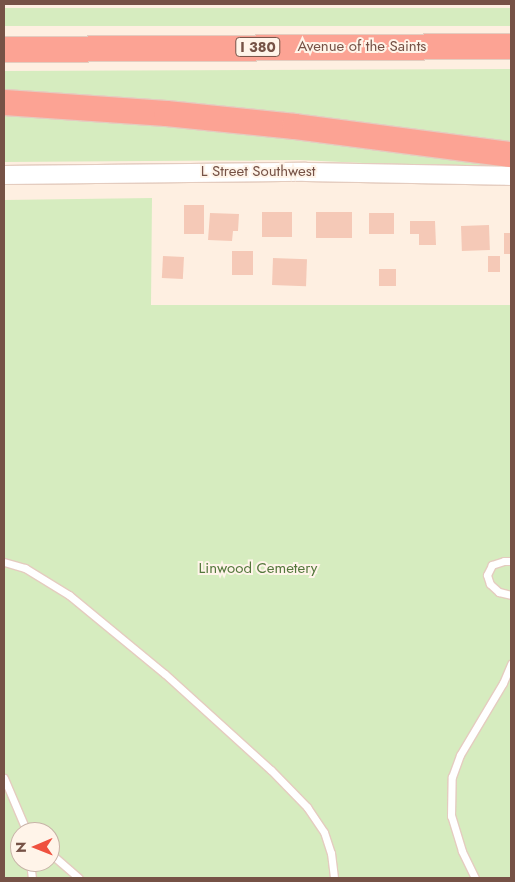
<!DOCTYPE html>
<html>
<head>
<meta charset="utf-8">
<style>
	body { margin:0 }
	#map { position:relative; width:515px; height:882px; overflow:hidden; background:#feefe1; font-family:Jost,sans-serif }
	div>[style] { position:absolute }
	.green>* { inset:0; background:#d6ecbf; transform-origin:0 0 }
	.building>* { inset:0; background:#f5c9b7; transform-origin:0 0 }
	.roads { filter:drop-shadow(1px 0 #e4ccbf) drop-shadow(-1px 0 #e4ccbf) drop-shadow(0 1px #e4ccbf) drop-shadow(0 -1px #e4ccbf) }
	.service>* { height:7px; margin:-3.5px; padding:0 3.5px; transform-origin:3.5px; border-radius:3.5px; background:#fff }
	.tertiary>* { height:18px; margin:-9px; padding:0 9px; transform-origin:9px; border-radius:9px; background:#fff }
	.motorway>* { height:25px; margin:-12.5px; padding:0 12.5px; transform-origin:12.5px; border-radius:12.5px; background:#fca394 }
	span { translate:-50% -50%; white-space:nowrap; text-align:center; line-height:1.15; -webkit-text-stroke:4px #fff4e9; paint-order:stroke }
	.shield-label span { padding:1px 4px; background:#fff4e9; border:1px solid; border-radius:4px; -webkit-text-stroke-width:0 }
	.shield-label { font-size:14px; color:#765246; font-weight:700 }
	.street-label { font-size:15px; color:#765246 }
	.park-label { font-size:15px; color:#54773c }
	.frame { position:absolute; inset:0; border:5px solid #765246; pointer-events:none }
	.north { position:absolute; left:10px; top:822px; width:50px; height:50px; box-sizing:border-box; background:#fff4e9; border:1px solid #c8b3a8; border-radius:50%; rotate:269deg; font-size:14px; font-weight:700; line-height:20px; text-align:center; color:#765246 }
	.north::after { content:''; display:block; margin:auto; width:18px; height:22px; background:#ef513f; clip-path:polygon(50% 0,100% 100%,50% 72%,0 100%) }
</style>
</head>
<body>
<div id="map">
	<div class="green">
		<div style="left:511px;top:8px;width:18px;height:507px;rotate:90deg"></div>
		<div style="clip-path:polygon(511px 69px,511px 146px,4px 94px,4px 71px)"></div>
		<div style="clip-path:polygon(4px 109px,69px 113px,511px 161px,511px 170px,300px 160px,4px 162px)"></div>
		<div style="clip-path:polygon(evenodd,152px 198px,151px 305px,511px 305px,511px 878px,4px 878px,4px 200px,152px 198px,20px 832px,50px 832px,50px 862px,20px 862px,20px 832px)"></div>
	</div>
	<div class="building">
		<div style="left:184px;top:205px;width:20px;height:29px"></div>
		<div style="left:262px;top:212px;width:30px;height:25px"></div>
		<div style="left:352px;top:212px;width:26px;height:36px;rotate:90deg"></div>
		<div style="clip-path:polygon(210px 213px,239px 214px,238px 231px,233px 231px,232px 241px,208px 240px)"></div>
		<div style="left:394px;top:213px;width:21px;height:25px;rotate:90deg"></div>
		<div style="clip-path:polygon(410px 221px,435px 221px,436px 245px,419px 245px,419px 234px,410px 234px)"></div>
		<div style="left:489px;top:225px;width:25px;height:28px;rotate:88deg"></div>
		<div style="left:504px;top:233px;width:7px;height:21px"></div>
		<div style="left:232px;top:251px;width:21px;height:24px"></div>
		<div style="left:163px;top:256px;width:21px;height:22px;rotate:3deg"></div>
		<div style="left:488px;top:256px;width:12px;height:16px"></div>
		<div style="left:273px;top:258px;width:34px;height:27px;rotate:2deg"></div>
		<div style="left:379px;top:269px;width:17px;height:17px"></div>
	</div>
	<div class="roads">
		<div class="service">
			<div style="left:511px;top:561px;width:7px;rotate:180deg"></div>
			<div style="left:504px;top:561px;width:13px;rotate:162deg"></div>
			<div style="left:492px;top:565px;width:11px;rotate:117deg"></div>
			<div style="left:487px;top:575px;width:9px;rotate:72deg"></div>
			<div style="left:490px;top:584px;width:12px;rotate:42deg"></div>
			<div style="left:499px;top:592px;width:12px;rotate:14deg"></div>
			<div style="left:4px;top:562px;width:22px;rotate:16deg"></div>
			<div style="left:25px;top:568px;width:52px;rotate:31.5deg"></div>
			<div style="left:69px;top:595px;width:124px;rotate:39.5deg"></div>
			<div style="left:165px;top:674px;width:143px;rotate:42.2deg"></div>
			<div style="left:271px;top:770px;width:52px;rotate:45.8deg"></div>
			<div style="left:307px;top:807px;width:30px;rotate:56deg"></div>
			<div style="left:324px;top:832px;width:22px;rotate:72deg"></div>
			<div style="left:331px;top:853px;width:25px;rotate:83deg"></div>
			<div style="left:4px;top:778px;width:59px;rotate:66.9deg"></div>
			<div style="left:50px;top:853px;width:38px;rotate:41deg"></div>
			<div style="left:30px;top:862px;width:16px;rotate:83deg"></div>
			<div style="left:475px;top:878px;width:30px;rotate:-116deg"></div>
			<div style="left:462px;top:851px;width:37px;rotate:-107deg"></div>
			<div style="left:451px;top:816px;width:39px;rotate:-89deg"></div>
			<div style="left:452px;top:777px;width:23px;rotate:-70deg"></div>
			<div style="left:460px;top:755px;width:84px;rotate:-59.2deg"></div>
			<div style="left:503px;top:683px;width:21px;rotate:-67deg"></div>
		</div>
		<div class="tertiary">
			<div style="left:4px;top:175px;width:302px;rotate:-0.6deg"></div>
			<div style="left:306px;top:172px;width:205px;rotate:1.1deg"></div>
		</div>
		<div class="motorway">
			<div style="left:4px;top:49px;width:507px;rotate:-0.34deg"></div>
			<div style="left:4px;top:102px;width:162px;rotate:3.9deg"></div>
			<div style="left:166px;top:113px;width:129px;rotate:5.8deg"></div>
			<div style="left:294px;top:126px;width:219px;rotate:7.4deg"></div>
		</div>
	</div>
	<div class="shield-label">
		<span style="left:258px;top:47px">I 380</span>
	</div>
	<div class="street-label">
		<span style="left:362px;top:47px">Avenue of the Saints</span>
		<span style="left:258px;top:172px">L Street Southwest</span>
	</div>
	<div class="park-label">
		<span style="left:258px;top:569px">Linwood Cemetery</span>
	</div>
	<div class="frame"></div>
	<div class="north">N</div>
</div>
</body>
</html>
